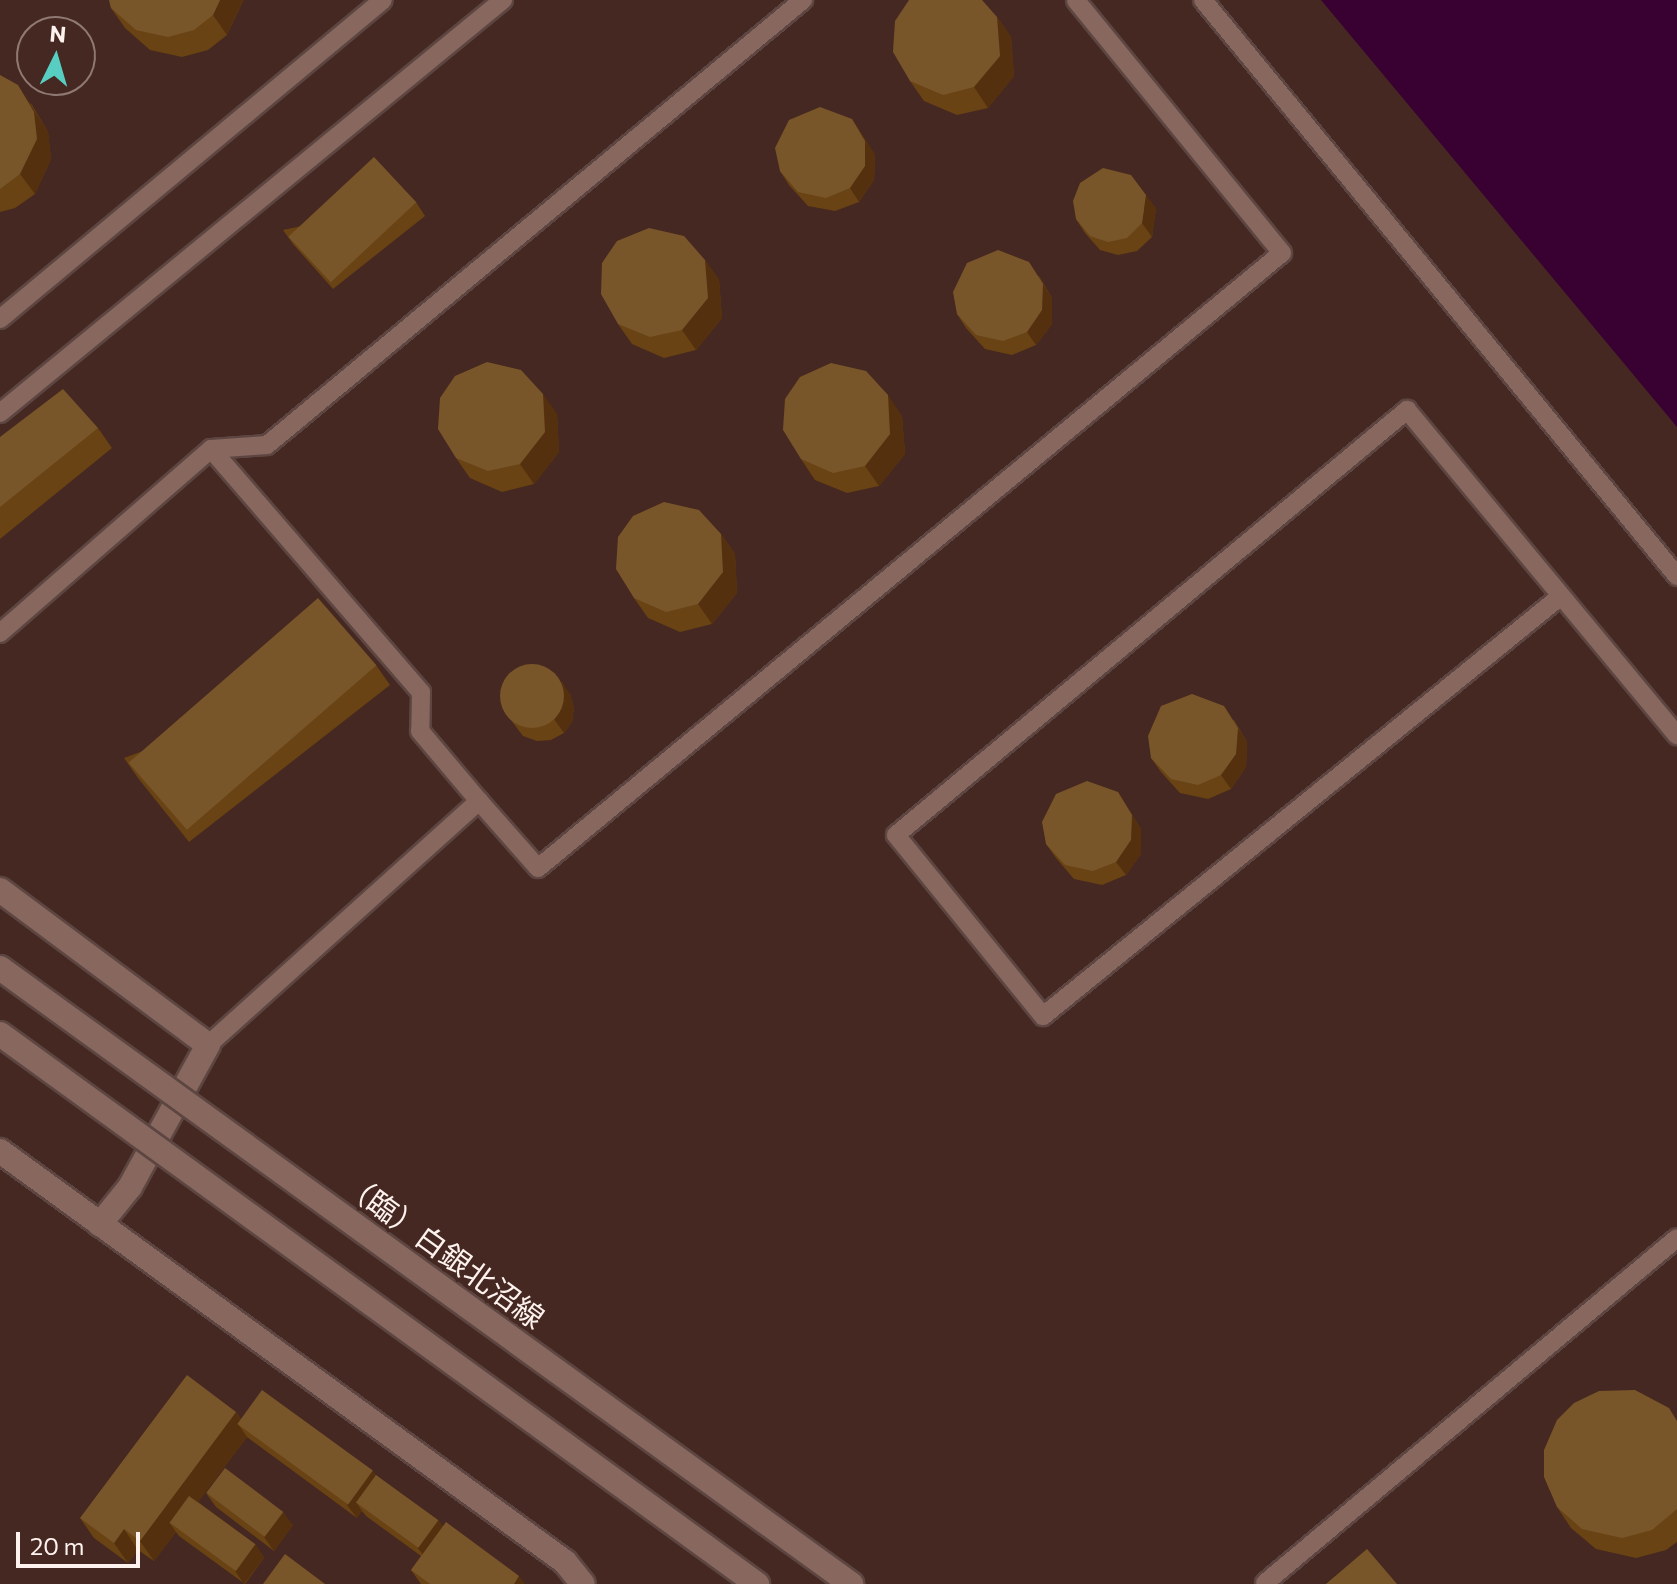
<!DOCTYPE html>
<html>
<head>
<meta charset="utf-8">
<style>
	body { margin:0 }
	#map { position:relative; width:1677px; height:1584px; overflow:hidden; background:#452821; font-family:Commissioner,"Noto Sans JP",sans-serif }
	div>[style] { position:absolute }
	.water>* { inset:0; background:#390132 }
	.roads { filter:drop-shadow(2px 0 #5d4641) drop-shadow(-2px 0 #5d4641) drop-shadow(0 2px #5d4641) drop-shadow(0 -2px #5d4641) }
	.lane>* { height:18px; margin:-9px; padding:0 9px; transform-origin:9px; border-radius:9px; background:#88675f }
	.secondary>* { height:24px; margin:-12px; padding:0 12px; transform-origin:12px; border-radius:12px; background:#88675f }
	.bridges { filter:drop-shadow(2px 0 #5d4641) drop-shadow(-2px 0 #5d4641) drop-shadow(0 2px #5d4641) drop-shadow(0 -2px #5d4641) }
	.secondary-bridge>* { height:24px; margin:-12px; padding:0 12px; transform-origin:12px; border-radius:12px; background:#88675f }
	.wall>* { inset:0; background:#694313 }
	.shaded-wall>* { inset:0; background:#54300e }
	.building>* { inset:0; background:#79562a; transform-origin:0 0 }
	.round { border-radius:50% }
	span { translate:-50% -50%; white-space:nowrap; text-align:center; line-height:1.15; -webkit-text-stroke:7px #452821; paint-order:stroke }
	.street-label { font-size:30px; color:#fef2ef }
	.north { position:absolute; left:16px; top:16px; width:80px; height:80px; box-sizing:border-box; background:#452821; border:2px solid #8f7973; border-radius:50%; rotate:5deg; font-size:22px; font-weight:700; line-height:32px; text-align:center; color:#fef2ef }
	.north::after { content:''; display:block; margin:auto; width:28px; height:36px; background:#57cec1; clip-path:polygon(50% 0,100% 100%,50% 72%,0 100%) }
	.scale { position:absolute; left:16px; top:1532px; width:124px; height:36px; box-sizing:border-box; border:4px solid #fef2ef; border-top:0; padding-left:10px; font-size:24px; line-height:28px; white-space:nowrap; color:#fef2ef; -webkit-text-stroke:6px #452821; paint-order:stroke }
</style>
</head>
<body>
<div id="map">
	<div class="water">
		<div style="clip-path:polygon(1321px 0,1677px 0,1677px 427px)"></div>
	</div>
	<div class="roads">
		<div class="lane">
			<div style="left:1203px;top:0;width:746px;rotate:50.55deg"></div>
			<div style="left:0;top:319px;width:498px;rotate:-39.8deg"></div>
			<div style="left:0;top:413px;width:651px;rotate:-39.39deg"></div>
			<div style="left:211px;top:449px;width:321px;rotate:49.2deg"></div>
			<div style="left:421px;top:692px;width:39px;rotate:91deg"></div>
			<div style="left:420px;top:731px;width:92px;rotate:49.9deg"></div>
			<div style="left:1561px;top:596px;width:667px;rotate:140.96deg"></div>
			<div style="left:1043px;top:1016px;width:233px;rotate:-129.1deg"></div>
			<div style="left:896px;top:835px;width:665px;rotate:-39.75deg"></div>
			<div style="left:1407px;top:410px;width:423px;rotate:50.3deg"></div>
			<div style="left:0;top:633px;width:280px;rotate:-41.1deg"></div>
			<div style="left:211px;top:449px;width:56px;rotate:-4.1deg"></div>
			<div style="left:267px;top:445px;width:697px;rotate:-39.7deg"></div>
			<div style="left:208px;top:1045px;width:365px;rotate:-42deg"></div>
			<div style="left:479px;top:801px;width:89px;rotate:48.6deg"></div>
			<div style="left:538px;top:868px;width:965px;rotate:-39.58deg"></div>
			<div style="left:1282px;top:253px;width:326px;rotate:-129.2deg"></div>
			<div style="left:1265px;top:1583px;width:537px;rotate:-39.94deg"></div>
		</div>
		<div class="secondary">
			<div style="left:0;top:890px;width:259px;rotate:36.7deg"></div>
			<div style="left:208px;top:1045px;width:162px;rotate:118.8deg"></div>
			<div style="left:130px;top:1187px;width:48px;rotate:129deg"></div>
			<div style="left:0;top:1151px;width:699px;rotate:36.03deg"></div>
			<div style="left:565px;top:1562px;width:28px;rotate:51deg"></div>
		</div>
	</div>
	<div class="bridges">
		<div class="secondary-bridge">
			<div style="left:0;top:968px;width:1051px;rotate:35.9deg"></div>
			<div style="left:0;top:1034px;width:936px;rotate:36deg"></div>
		</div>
	</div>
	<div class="wall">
		<div style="clip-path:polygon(109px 0,243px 0,243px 1px,227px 35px,208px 50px,182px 57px,150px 50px,125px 28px,111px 8px)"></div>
		<div style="clip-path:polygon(997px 17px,1011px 37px,1014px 76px,988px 108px,957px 115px,924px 101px,910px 81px)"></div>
		<div style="clip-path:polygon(0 75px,32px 105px,48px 132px,51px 159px,35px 194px,15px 208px,0 212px)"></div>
		<div style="clip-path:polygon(852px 119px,875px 155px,874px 180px,859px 202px,835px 211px,808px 206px,789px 185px,780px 171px)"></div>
		<div style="clip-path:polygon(416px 202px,425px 216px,333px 289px,293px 244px,283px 230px)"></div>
		<div style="clip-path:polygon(1156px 208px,1152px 237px,1137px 251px,1118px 255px,1100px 250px,1085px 233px,1076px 219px)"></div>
		<div style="clip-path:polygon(705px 260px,719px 280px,722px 318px,696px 350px,664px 358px,632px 344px,618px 324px)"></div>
		<div style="clip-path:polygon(1039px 276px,1052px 298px,1052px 324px,1036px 345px,1012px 355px,985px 349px,966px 328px,957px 314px)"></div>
		<div style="clip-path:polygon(557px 414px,559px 452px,534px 484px,502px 492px,470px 478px,456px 458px)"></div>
		<div style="clip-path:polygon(902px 416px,905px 454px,879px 486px,847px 493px,815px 480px,801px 459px)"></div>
		<div style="clip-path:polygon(98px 428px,112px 448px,0 539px,0 437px)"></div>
		<div style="clip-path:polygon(721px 534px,735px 554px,737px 593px,712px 624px,680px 632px,648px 618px,634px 598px)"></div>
		<div style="clip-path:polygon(376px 665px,390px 685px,189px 842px,138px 778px,124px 758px)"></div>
		<div style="clip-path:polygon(570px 694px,574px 708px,572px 722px,564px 733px,551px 740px,537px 741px,523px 736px,504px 711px)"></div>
		<div style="clip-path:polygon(1234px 720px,1247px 742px,1246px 767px,1231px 789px,1208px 799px,1180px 793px,1161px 772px,1151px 758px)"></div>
		<div style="clip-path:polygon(1118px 792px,1141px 829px,1141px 854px,1126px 875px,1102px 885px,1074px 879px,1056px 858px,1046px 844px)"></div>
		<div style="clip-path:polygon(236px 1412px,241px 1419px,372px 1471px,376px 1476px,438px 1520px,443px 1527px,525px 1584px,421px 1584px,411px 1570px,421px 1556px,366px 1516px,362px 1511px,357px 1518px,247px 1437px,198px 1502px,255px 1544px,264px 1558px,245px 1584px,179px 1536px,176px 1532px,154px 1561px,138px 1550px,128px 1563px,94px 1538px,80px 1518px)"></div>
		<div style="clip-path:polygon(1677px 1420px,1677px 1542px,1666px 1550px,1636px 1558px,1596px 1549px,1571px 1528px,1557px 1507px)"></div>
		<div style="clip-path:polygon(206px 1493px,293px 1525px,274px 1551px,216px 1507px)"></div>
	</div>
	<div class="shaded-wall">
		<div style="clip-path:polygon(220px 0,243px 0,227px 35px,213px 15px)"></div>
		<div style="clip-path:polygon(997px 17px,1011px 37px,1014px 76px,988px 108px,974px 87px)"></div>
		<div style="clip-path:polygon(18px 85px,48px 132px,51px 159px,35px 194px,20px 174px)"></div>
		<div style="clip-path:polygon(852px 119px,875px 155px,874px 180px,859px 202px,850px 188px)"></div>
		<div style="clip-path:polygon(1146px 195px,1156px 208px,1152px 237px,1142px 223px)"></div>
		<div style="clip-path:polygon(705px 260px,719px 280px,722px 318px,696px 350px,682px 330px)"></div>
		<div style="clip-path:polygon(1029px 262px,1052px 298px,1052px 324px,1036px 345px,1027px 332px)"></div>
		<div style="clip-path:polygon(543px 394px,557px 414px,559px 452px,534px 484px,520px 464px)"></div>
		<div style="clip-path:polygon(888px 395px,902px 416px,905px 454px,879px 486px,865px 466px)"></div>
		<div style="clip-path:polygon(721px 534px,735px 554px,737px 593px,712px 624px,698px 604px)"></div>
		<div style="clip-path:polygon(561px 680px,570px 694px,574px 708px,572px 722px,564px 733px,554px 719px)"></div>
		<div style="clip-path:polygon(1224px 706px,1247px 742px,1246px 767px,1231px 789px,1221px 775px)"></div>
		<div style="clip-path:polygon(1118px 792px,1141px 829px,1141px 854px,1126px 875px,1116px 862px)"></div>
		<div style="clip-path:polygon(236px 1412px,250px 1432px,238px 1424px,247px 1437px,178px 1529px,169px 1522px,176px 1532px,154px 1561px,140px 1541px)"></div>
		<div style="clip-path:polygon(372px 1471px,382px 1485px,356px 1502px,362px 1511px,357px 1518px,347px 1505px)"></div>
		<div style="clip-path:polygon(283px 1512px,293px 1525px,274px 1551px,264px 1537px)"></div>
		<div style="clip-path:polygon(438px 1520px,447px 1533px,427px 1560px,417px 1547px)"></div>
		<div style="clip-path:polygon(124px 1529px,138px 1550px,128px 1563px,114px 1543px)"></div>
		<div style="clip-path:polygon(255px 1544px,264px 1558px,244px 1584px,235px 1571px)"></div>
		<div style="clip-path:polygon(519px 1576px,525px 1584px,514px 1584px)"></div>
	</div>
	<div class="building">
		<div style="clip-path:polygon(109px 0,220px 0,213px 15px,194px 30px,168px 37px,136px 30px,111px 8px)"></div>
		<div style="clip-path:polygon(909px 0,982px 0,997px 17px,1000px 56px,974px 87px,943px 95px,910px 81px,893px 52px,895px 21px)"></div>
		<div style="clip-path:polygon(0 75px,18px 85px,34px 112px,37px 139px,20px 174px,0 189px)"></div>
		<div style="clip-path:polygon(820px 107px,852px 119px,865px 141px,865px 166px,850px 188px,826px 198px,798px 192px,780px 171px,775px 148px,789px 120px)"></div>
		<div style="left:374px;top:157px;width:62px;height:117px;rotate:47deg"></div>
		<div style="clip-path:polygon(1103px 168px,1131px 175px,1146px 195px,1142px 223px,1127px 238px,1108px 242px,1090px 236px,1076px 219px,1073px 201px,1080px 183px)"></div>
		<div style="clip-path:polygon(649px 228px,684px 236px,705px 260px,708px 298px,682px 330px,650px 337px,618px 324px,601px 294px,602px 263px,617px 241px)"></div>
		<div style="clip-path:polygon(998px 250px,1029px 262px,1043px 284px,1042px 310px,1027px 332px,1003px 341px,976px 335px,957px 314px,953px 292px,967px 263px)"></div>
		<div style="clip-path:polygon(487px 362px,521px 370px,543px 394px,545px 432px,520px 464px,488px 471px,456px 458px,438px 429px,440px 398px,455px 376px)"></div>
		<div style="clip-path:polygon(831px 363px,866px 371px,888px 395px,890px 434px,865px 466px,833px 473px,801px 459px,783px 430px,785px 399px,800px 377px)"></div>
		<div style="clip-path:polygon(63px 389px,98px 428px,0 507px,0 437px)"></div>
		<div style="clip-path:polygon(664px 502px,699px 510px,721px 534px,723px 572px,698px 604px,666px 612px,634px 598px,616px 569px,618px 537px,633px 516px)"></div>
		<div style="left:318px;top:598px;width:89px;height:251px;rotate:49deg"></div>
		<div class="round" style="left:500px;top:664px;width:64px;height:64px"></div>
		<div style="clip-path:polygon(1192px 694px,1224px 706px,1238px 728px,1236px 754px,1221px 775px,1198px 785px,1171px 779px,1151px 758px,1148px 736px,1161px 706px)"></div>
		<div style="clip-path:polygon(1087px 781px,1118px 792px,1132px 815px,1131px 840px,1116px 862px,1093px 871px,1065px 865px,1046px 844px,1042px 822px,1056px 794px)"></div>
		<div style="clip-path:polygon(187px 1375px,236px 1412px,140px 1541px,124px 1529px,114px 1543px,80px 1518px)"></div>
		<div style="left:262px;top:1390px;width:137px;height:42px;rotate:36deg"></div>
		<div style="clip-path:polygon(1635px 1390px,1669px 1408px,1677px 1421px,1677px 1509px,1652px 1530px,1622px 1538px,1582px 1529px,1557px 1507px,1544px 1477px,1544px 1450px,1557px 1420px,1574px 1403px,1599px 1391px)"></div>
		<div style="left:225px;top:1468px;width:73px;height:31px;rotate:37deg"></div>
		<div style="left:376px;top:1475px;width:77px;height:34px;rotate:36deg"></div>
		<div style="left:189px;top:1496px;width:82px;height:33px;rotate:36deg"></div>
		<div style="clip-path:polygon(446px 1522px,519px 1576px,514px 1584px,430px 1584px,411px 1570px)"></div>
		<div style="clip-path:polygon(1367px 1549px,1397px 1584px,1326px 1584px)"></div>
		<div style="clip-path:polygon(285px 1554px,325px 1584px,263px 1584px)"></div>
	</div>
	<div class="street-label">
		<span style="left:444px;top:1250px;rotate:36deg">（臨）白銀北沼線</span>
	</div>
	<div class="north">N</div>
	<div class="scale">20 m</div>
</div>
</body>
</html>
